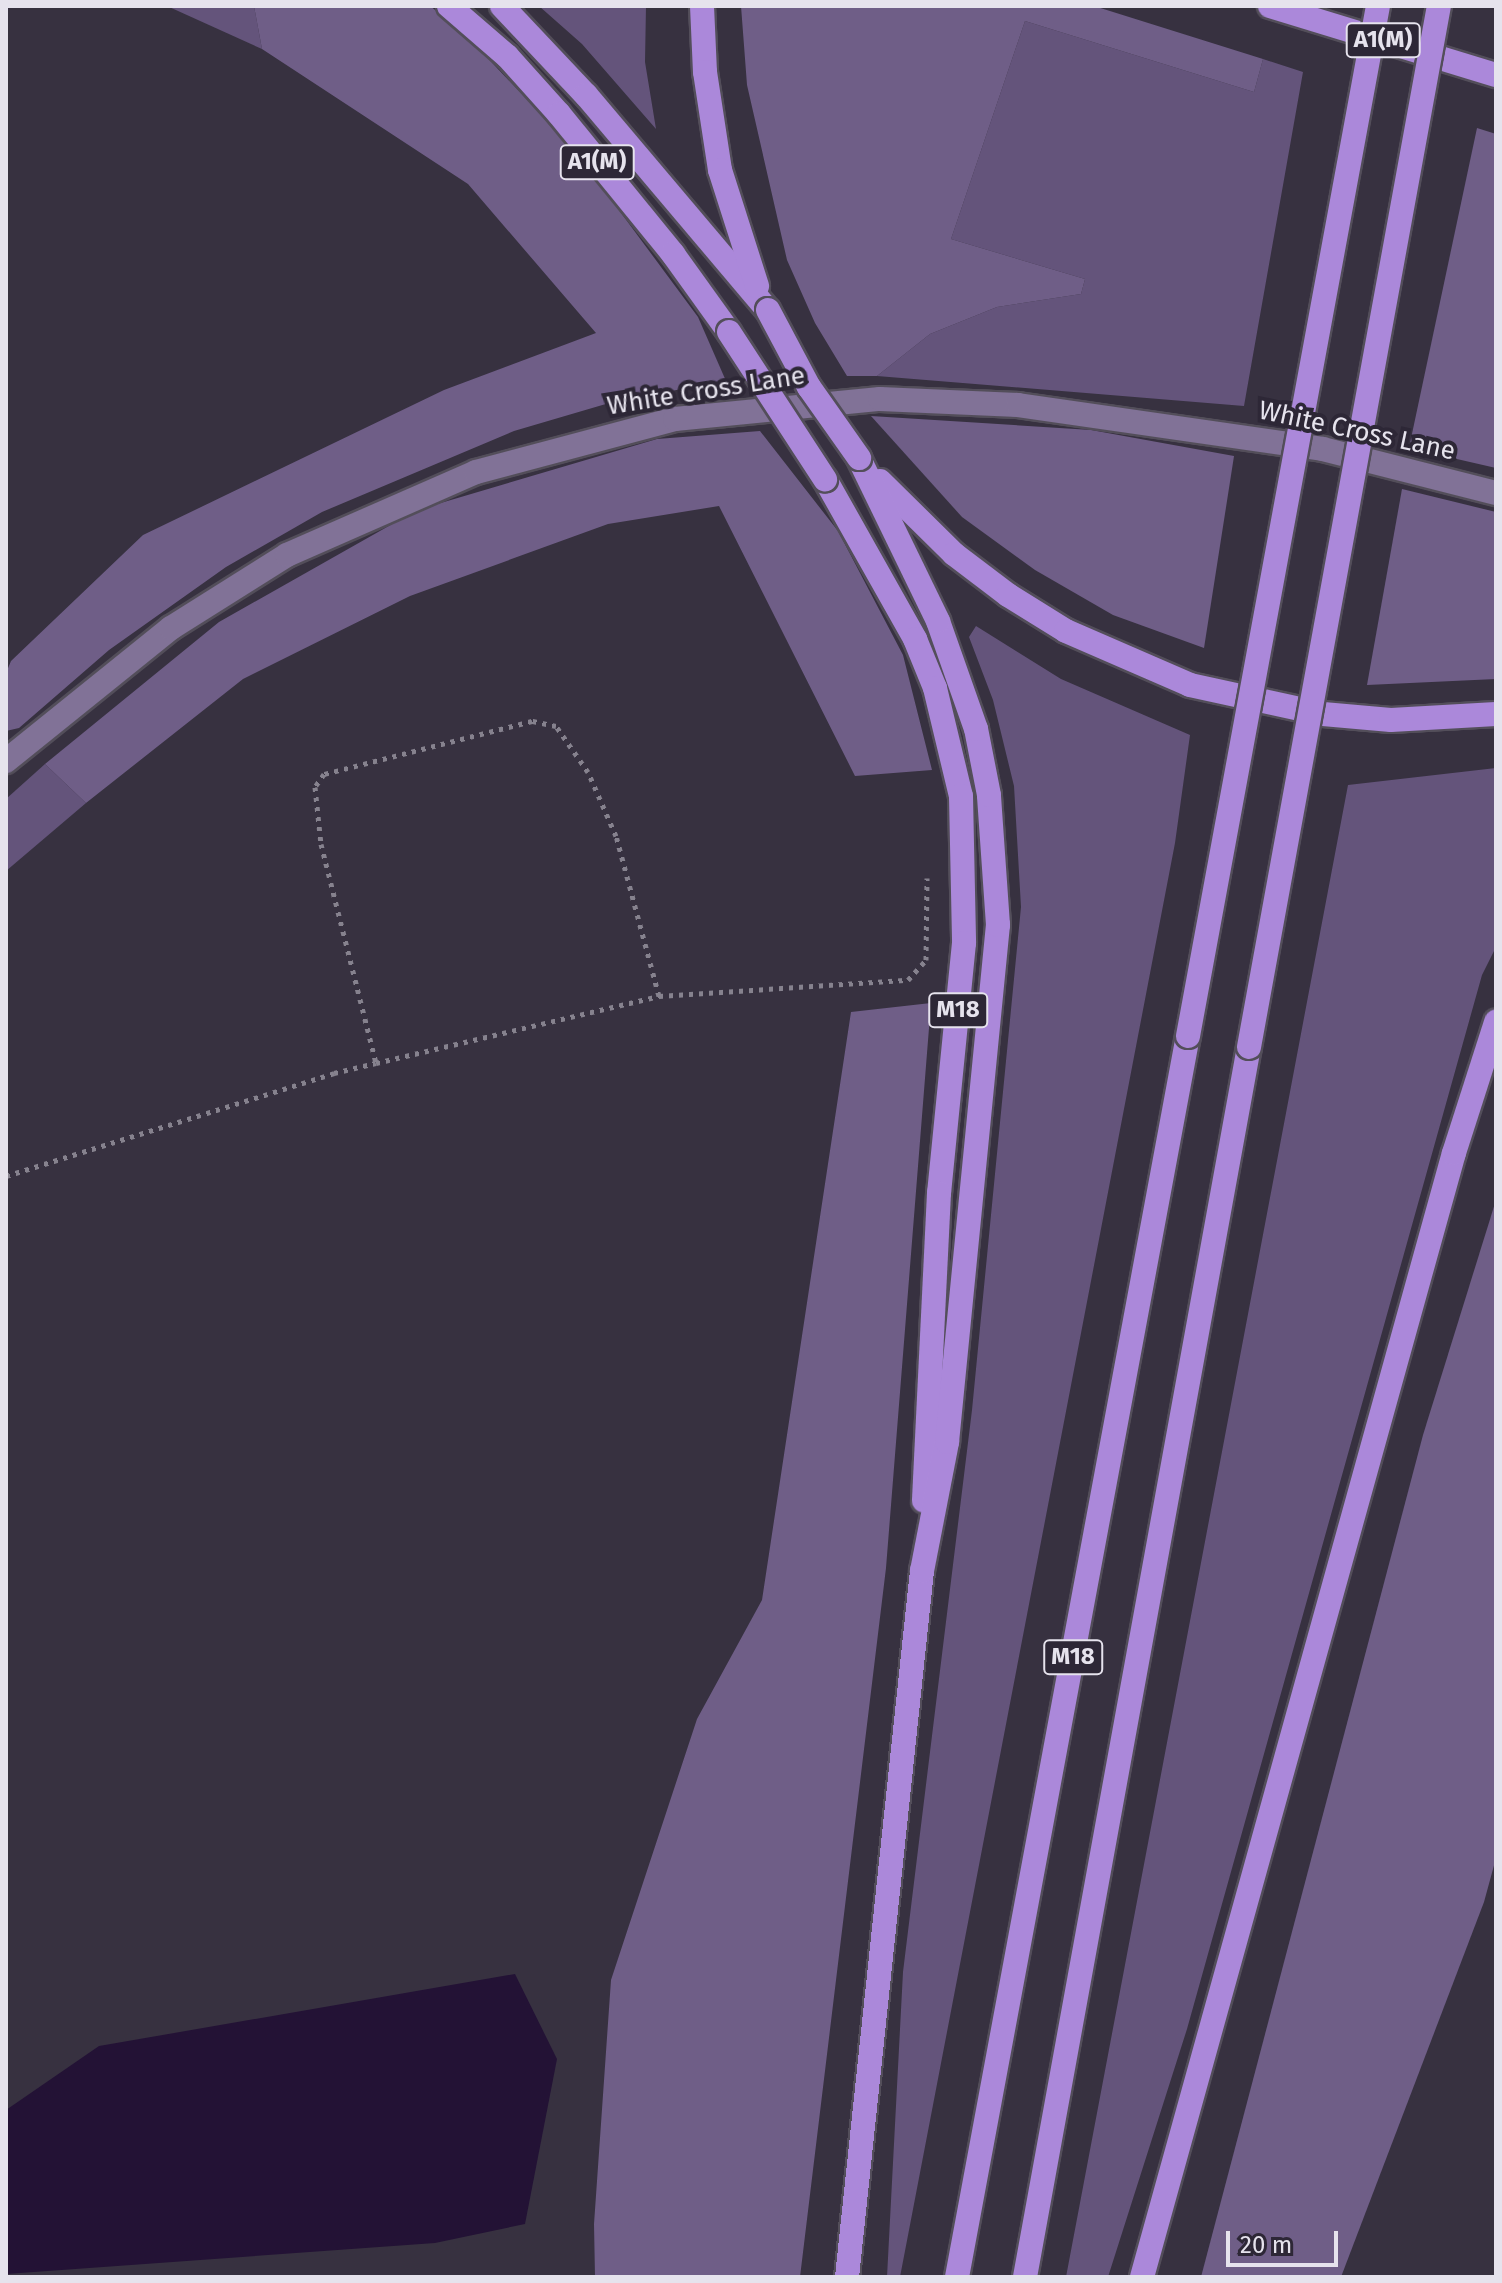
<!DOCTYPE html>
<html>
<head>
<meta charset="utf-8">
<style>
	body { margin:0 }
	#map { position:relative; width:1502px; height:2283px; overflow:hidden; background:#373140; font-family:"Fira Sans",sans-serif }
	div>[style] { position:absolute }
	.green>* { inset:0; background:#64547b }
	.forest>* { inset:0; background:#6f5e87 }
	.water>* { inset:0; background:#231235 }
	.path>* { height:5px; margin-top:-2.5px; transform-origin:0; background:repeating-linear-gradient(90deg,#86828e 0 4px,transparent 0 10px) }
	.roads { filter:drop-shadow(2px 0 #534e5a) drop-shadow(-2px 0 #534e5a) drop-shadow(0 2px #534e5a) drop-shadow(0 -2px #534e5a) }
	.secondary>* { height:24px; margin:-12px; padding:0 12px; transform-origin:12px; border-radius:12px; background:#817297 }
	.highway>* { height:24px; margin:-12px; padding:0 12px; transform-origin:12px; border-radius:12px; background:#ab88da }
	.bridges { filter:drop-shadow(2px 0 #534e5a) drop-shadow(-2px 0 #534e5a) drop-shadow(0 2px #534e5a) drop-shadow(0 -2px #534e5a) }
	.highway-bridge>* { height:24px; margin:-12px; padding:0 12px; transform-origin:12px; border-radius:12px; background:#ab88da }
	span { translate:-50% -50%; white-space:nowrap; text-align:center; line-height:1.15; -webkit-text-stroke:8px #2d2736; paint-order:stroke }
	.shield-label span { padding:2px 6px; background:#2d2736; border:2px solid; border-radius:6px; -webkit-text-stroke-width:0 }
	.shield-label { font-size:24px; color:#e6e3ed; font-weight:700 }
	.street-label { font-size:26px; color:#e6e3ed }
	.frame { position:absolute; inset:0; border:8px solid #e6e3ed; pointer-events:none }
	.scale { position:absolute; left:1226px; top:2231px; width:112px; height:36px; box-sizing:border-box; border:4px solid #e6e3ed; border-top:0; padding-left:10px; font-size:24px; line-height:28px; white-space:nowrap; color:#e6e3ed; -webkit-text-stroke:6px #2d2736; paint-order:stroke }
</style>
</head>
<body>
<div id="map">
	<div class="green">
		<div style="clip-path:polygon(167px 6px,254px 6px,262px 49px)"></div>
		<div style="clip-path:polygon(539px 6px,646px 6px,645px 62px,656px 129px,582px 44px)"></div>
		<div style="clip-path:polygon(1025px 21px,1254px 92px,1263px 59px,1303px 72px,1244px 406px,877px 376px,930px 334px,997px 307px,1081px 294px,1085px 279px,951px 239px)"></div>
		<div style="clip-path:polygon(976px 626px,1061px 679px,1190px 735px,1175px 843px,900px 2277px,887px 2277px,903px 1972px,972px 1410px,1021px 907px,1014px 786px,993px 700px,969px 637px)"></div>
		<div style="clip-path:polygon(45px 764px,86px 803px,6px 871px,6px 799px)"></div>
		<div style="clip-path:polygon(1496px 768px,1496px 947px,1482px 975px,1187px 2029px,1108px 2277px,1066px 2277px,1348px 785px)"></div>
	</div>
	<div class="forest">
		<div style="clip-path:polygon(254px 6px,430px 6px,461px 30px,573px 148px,698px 317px,726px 381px,616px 401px,514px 431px,322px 512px,226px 567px,109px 650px,19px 728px,6px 731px,6px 673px,11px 661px,143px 535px,444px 390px,596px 333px,468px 184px,262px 49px)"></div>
		<div style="clip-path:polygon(741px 6px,1094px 6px,1263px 59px,1254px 92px,1025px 21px,951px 239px,1085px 279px,1081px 294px,997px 307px,930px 334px,877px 376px,847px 376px,815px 323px,787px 260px,747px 85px)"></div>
		<div style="clip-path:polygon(1477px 128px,1496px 134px,1496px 468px,1409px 448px)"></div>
		<div style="clip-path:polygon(871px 416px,1091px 430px,1234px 456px,1204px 648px,1113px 615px,1035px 570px,962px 517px)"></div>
		<div style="clip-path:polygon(760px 431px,838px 531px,903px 655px,932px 770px,855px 776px,719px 506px,608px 524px,410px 596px,243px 679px,86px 803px,45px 764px,219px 622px,417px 510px,657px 439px)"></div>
		<div style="clip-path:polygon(1402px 489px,1496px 512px,1496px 679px,1367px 685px)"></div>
		<div style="clip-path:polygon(931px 1003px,886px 1568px,800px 2277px,595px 2277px,594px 2224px,611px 1980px,697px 1719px,762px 1600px,851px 1012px)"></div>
		<div style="clip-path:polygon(1496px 1200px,1496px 1858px,1484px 1902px,1341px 2277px,1201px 2277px,1423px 1435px)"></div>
	</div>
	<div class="water">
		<div style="clip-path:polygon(515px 1974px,557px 2059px,525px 2224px,435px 2243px,6px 2274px,6px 2110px,99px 2046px)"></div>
	</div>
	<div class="path">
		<div style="left:659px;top:996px;width:250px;rotate:-3.7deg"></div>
		<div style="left:908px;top:980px;width:27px;rotate:-48deg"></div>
		<div style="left:926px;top:960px;width:82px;rotate:-89.3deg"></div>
		<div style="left:6px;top:1176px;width:344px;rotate:-17.4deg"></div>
		<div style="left:334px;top:1073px;width:43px;rotate:-13.4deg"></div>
		<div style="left:376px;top:1063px;width:291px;rotate:-13.3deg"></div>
		<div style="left:659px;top:996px;width:166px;rotate:-105deg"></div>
		<div style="left:616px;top:836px;width:70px;rotate:-113.6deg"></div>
		<div style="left:588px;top:772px;width:56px;rotate:-124.8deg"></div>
		<div style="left:556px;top:726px;width:25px;rotate:-168deg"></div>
		<div style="left:532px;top:721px;width:215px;rotate:165.7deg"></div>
		<div style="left:324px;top:774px;width:16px;rotate:125deg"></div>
		<div style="left:315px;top:787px;width:57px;rotate:84deg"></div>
		<div style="left:321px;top:844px;width:226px;rotate:75.9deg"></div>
	</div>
	<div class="roads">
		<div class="secondary">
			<div style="left:6px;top:761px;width:212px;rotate:-38.9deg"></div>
			<div style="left:171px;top:628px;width:137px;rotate:-32.2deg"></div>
			<div style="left:287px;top:555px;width:206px;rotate:-23.7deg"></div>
			<div style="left:476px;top:472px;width:206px;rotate:-14.9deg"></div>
			<div style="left:675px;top:419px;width:206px;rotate:-5.6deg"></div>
			<div style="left:880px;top:399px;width:138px;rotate:2.5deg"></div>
			<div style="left:1018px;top:405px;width:308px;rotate:8.2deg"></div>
			<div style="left:1323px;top:449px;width:179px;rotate:14.3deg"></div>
		</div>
		<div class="highway">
			<div style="left:449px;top:6px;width:77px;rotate:40.8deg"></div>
			<div style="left:507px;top:56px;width:78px;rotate:48.1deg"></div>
			<div style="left:559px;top:114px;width:181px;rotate:50.8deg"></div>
			<div style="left:673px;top:254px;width:96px;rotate:54.3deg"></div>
			<div style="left:502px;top:6px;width:122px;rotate:46.7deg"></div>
			<div style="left:586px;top:95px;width:282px;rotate:49.8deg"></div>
			<div style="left:702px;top:6px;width:66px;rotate:87.4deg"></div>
			<div style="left:705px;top:72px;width:99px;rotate:81.3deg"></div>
			<div style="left:720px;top:170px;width:122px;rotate:72.3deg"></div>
			<div style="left:1270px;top:6px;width:236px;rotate:17deg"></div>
			<div style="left:825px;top:479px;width:184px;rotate:60.6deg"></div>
			<div style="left:915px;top:639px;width:53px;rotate:67.8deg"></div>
			<div style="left:935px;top:688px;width:111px;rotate:76.5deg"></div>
			<div style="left:961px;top:796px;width:147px;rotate:88.8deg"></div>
			<div style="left:964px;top:943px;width:251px;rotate:95.7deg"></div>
			<div style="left:939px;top:1193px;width:308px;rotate:92.8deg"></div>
			<div style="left:880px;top:481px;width:104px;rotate:44.6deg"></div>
			<div style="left:954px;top:554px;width:68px;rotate:37.2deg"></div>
			<div style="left:1008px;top:595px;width:68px;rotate:31.8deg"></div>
			<div style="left:1066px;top:631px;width:135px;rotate:23.5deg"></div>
			<div style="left:1190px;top:685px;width:136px;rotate:12.3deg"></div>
			<div style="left:1323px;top:714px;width:68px;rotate:5deg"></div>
			<div style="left:1391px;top:720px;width:105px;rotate:-3.3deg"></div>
			<div style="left:847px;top:2277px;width:710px;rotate:-83.94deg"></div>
			<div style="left:922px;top:1571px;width:131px;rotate:-79deg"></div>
			<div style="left:947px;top:1442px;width:520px;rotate:-84.37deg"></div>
			<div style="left:998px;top:925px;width:130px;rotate:-94deg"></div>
			<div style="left:989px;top:795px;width:67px;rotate:-101.1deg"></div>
			<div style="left:976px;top:729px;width:114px;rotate:-109.4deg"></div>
			<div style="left:938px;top:621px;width:181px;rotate:-115.9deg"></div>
			<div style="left:957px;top:2277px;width:1262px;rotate:-79.46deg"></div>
			<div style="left:1025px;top:2277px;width:1250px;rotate:-79.68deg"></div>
			<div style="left:1142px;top:2277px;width:1166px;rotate:-74.49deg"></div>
			<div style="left:1454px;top:1153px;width:138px;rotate:-72.2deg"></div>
		</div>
	</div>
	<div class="bridges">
		<div class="highway-bridge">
			<div style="left:768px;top:310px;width:87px;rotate:62deg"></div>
			<div style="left:809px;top:387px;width:87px;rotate:54.8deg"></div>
			<div style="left:729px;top:332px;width:176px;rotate:56.9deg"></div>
			<div style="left:1188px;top:1036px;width:1047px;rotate:-79.55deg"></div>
			<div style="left:1249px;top:1047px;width:1058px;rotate:-79.66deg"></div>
		</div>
	</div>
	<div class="shield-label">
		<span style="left:1383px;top:40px">A1(M)</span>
		<span style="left:597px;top:162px">A1(M)</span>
		<span style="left:958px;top:1010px">M18</span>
		<span style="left:1073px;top:1657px">M18</span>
	</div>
	<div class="street-label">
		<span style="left:706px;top:391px;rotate:-9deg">White Cross Lane</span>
		<span style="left:1357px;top:431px;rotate:12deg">White Cross Lane</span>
	</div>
	<div class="frame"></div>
	<div class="scale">20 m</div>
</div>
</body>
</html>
